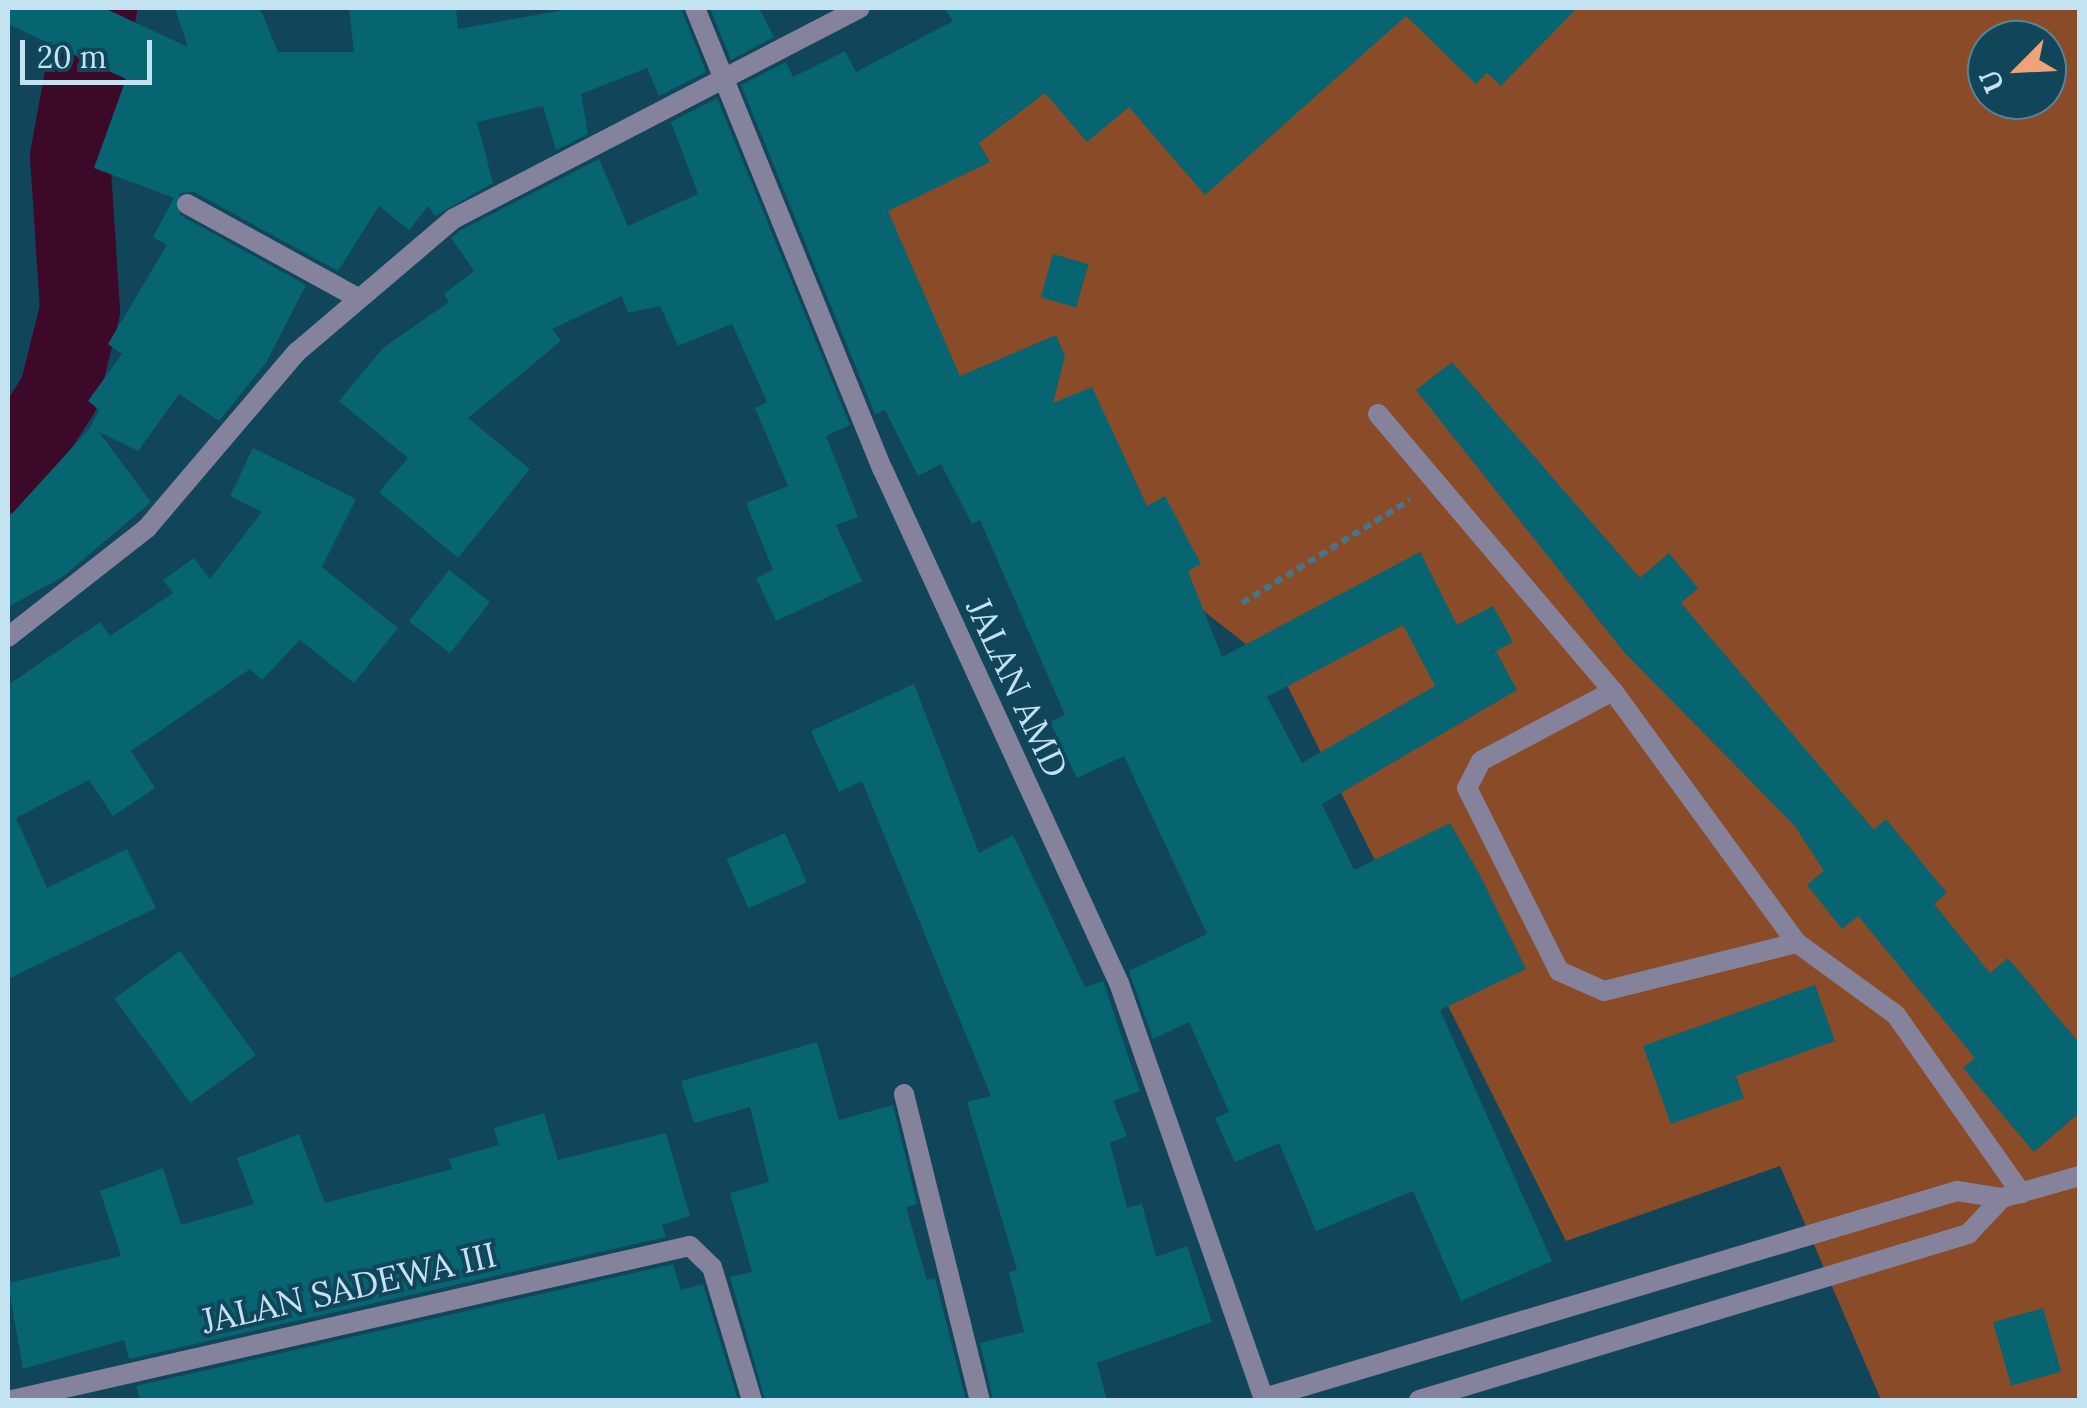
<!DOCTYPE html>
<html>
<head>
<meta charset="utf-8">
<style>
	body { margin:0 }
	#map { position:relative; width:2087px; height:1408px; overflow:hidden; background:#114559; font-family:Lora,serif }
	div>[style] { position:absolute }
	.green>* { inset:0; background:#894b28 }
	.river>* { height:80px; margin:-40px; padding:0 40px; transform-origin:40px; border-radius:40px; background:#3c0a28 }
	.building>* { inset:0; background:#066570; transform-origin:0 0 }
	.path>* { height:6px; margin-top:-3px; transform-origin:0; background:repeating-linear-gradient(90deg,#477587 0 8px,transparent 0 13px) }
	.minor>* { height:20px; margin:-10px; padding:0 10px; transform-origin:10px; border-radius:10px; background:#85839b }
	.tertiary>* { height:20px; margin:-10px; padding:0 10px; transform-origin:10px; border-radius:10px; background:#85839b }
	span { translate:-50% -50%; white-space:nowrap; text-align:center; line-height:1.15; -webkit-text-stroke:8px #114559; paint-order:stroke }
	.street-label { font-size:35px; color:#c3e3f2 }
	.frame { position:absolute; inset:0; border:10px solid #c3e3f2; pointer-events:none }
	.north { position:absolute; left:1967px; top:20px; width:100px; height:100px; box-sizing:border-box; background:#114559; border:2px solid #588496; border-radius:50%; rotate:246deg; font-size:28px; font-weight:700; line-height:40px; text-align:center; color:#c3e3f2 }
	.north::after { content:''; display:block; margin:auto; width:35px; height:45px; background:#f0a27a; clip-path:polygon(50% 0,100% 100%,50% 72%,0 100%) }
	.scale { position:absolute; left:20px; top:40px; width:132px; height:45px; box-sizing:border-box; border:5px solid #c3e3f2; border-top:0; padding-left:12px; font-size:30px; line-height:35px; white-space:nowrap; color:#c3e3f2; -webkit-text-stroke:8px #114559; paint-order:stroke }
</style>
</head>
<body>
<div id="map">
	<div class="green">
		<div style="clip-path:polygon(evenodd,978px 8px,2079px 8px,2079px 1400px,1881px 1400px,1780px 1166px,1566px 1241px,1280px 671px,998px 449px,795px 108px,978px 8px,1987px 40px,2047px 40px,2047px 100px,1987px 100px,1987px 40px)"></div>
	</div>
	<div class="river">
		<div style="left:8px;top:473px;width:94px;rotate:-57.2deg"></div>
		<div style="left:59px;top:394px;width:87px;rotate:-76deg"></div>
		<div style="left:80px;top:310px;width:153px;rotate:-93.7deg"></div>
		<div style="left:70px;top:157px;width:151px;rotate:-79.7deg"></div>
	</div>
	<div class="building">
		<div style="clip-path:polygon(8px 8px,104px 8px,188px 47px,175px 8px,260px 8px,278px 52px,354px 52px,349px 8px,456px 8px,458px 29px,575px 8px,681px 8px,706px 72px,659px 96px,647px 68px,581px 94px,588px 134px,556px 150px,543px 106px,477px 122px,493px 183px,435px 216px,428px 206px,409px 230px,379px 206px,338px 271px,194px 192px,179px 193px,180px 215px,306px 285px,266px 363px,219px 421px,179px 394px,138px 451px,99px 432px,151px 502px,64px 576px,8px 607px,8px 518px,90px 428px,99px 410px,88px 401px,122px 354px,108px 344px,167px 245px,153px 237px,174px 198px,94px 168px,126px 79px,8px 24px)"></div>
		<div style="clip-path:polygon(710px 8px,759px 8px,774px 37px,731px 60px)"></div>
		<div style="clip-path:polygon(evenodd,944px 8px,1577px 8px,1501px 86px,1487px 73px,1476px 84px,1406px 16px,1205px 195px,1129px 107px,1087px 142px,1045px 93px,979px 143px,990px 162px,888px 211px,960px 376px,1056px 335px,1065px 356px,1053px 403px,1092px 387px,1147px 506px,1165px 496px,1201px 564px,1188px 571px,1222px 657px,1420px 552px,1457px 625px,1493px 606px,1513px 642px,1496px 651px,1517px 690px,1322px 804px,1354px 870px,1450px 823px,1480px 875px,1526px 969px,1440px 1010px,1552px 1261px,1461px 1301px,1413px 1191px,1316px 1231px,1279px 1143px,1235px 1162px,1215px 1118px,1229px 1112px,1189px 1022px,1153px 1039px,1129px 971px,1207px 934px,1124px 756px,1077px 778px,1050px 722px,1065px 715px,980px 520px,972px 524px,941px 464px,918px 476px,885px 410px,875px 414px,741px 85px,786px 62px,793px 77px,845px 51px,856px 72px,953px 21px,944px 8px,1403px 625px,1435px 686px,1302px 763px,1267px 697px,1403px 625px)"></div>
		<div style="clip-path:polygon(717px 98px,850px 425px,826px 436px,858px 517px,836px 525px,862px 581px,776px 621px,756px 578px,773px 570px,746px 503px,788px 486px,755px 408px,767px 402px,732px 324px,678px 346px,660px 306px,628px 313px,622px 296px,552px 329px,561px 341px,468px 418px,530px 469px,458px 558px,379px 492px,408px 458px,339px 401px,383px 348px,449px 302px,444px 294px,474px 271px,451px 238px,461px 230px,599px 159px,628px 226px,698px 194px,671px 122px)"></div>
		<div style="left:1053px;top:254px;width:37px;height:45px;rotate:16deg"></div>
		<div style="clip-path:polygon(1452px 362px,1640px 578px,1669px 553px,1698px 588px,1681px 603px,1874px 830px,1886px 819px,1947px 893px,1934px 904px,1990px 973px,2008px 958px,2080px 1044px,2080px 1112px,2034px 1152px,1963px 1068px,1975px 1058px,1858px 916px,1842px 929px,1807px 885px,1824px 871px,1794px 825px,1624px 652px,1416px 390px)"></div>
		<div style="clip-path:polygon(253px 448px,356px 499px,322px 567px,398px 628px,354px 683px,300px 640px,262px 680px,250px 669px,131px 751px,155px 788px,113px 816px,89px 780px,16px 818px,47px 888px,127px 849px,156px 908px,8px 979px,8px 685px,100px 622px,110px 636px,173px 593px,163px 580px,194px 558px,210px 579px,262px 512px,230px 496px)"></div>
		<div style="left:449px;top:570px;width:52px;height:65px;rotate:38deg"></div>
		<div style="clip-path:polygon(914px 684px,979px 853px,1013px 835px,1085px 987px,1103px 981px,1140px 1091px,1113px 1101px,1127px 1136px,1110px 1143px,1127px 1208px,1142px 1204px,1156px 1257px,1187px 1246px,1212px 1322px,1097px 1363px,1107px 1400px,993px 1400px,980px 1343px,1024px 1332px,1009px 1272px,1017px 1270px,967px 1102px,991px 1096px,862px 781px,839px 792px,811px 731px)"></div>
		<div style="left:785px;top:833px;width:54px;height:64px;rotate:66deg"></div>
		<div style="left:180px;top:951px;width:129px;height:81px;rotate:54deg"></div>
		<div style="clip-path:polygon(1815px 985px,1835px 1041px,1736px 1076px,1744px 1098px,1671px 1124px,1643px 1046px)"></div>
		<div style="clip-path:polygon(817px 1042px,839px 1120px,893px 1105px,917px 1204px,906px 1207px,927px 1280px,935px 1278px,966px 1400px,765px 1400px,730px 1277px,752px 1272px,730px 1193px,769px 1182px,750px 1107px,694px 1123px,681px 1081px)"></div>
		<div style="clip-path:polygon(544px 1113px,558px 1160px,666px 1133px,690px 1216px,662px 1225px,666px 1237px,129px 1359px,124px 1340px,23px 1369px,8px 1283px,121px 1256px,100px 1191px,163px 1168px,181px 1225px,254px 1204px,237px 1158px,299px 1134px,325px 1203px,452px 1169px,449px 1159px,499px 1145px,494px 1128px)"></div>
		<div style="clip-path:polygon(673px 1264px,681px 1290px,703px 1284px,738px 1400px,140px 1400px,136px 1386px)"></div>
		<div style="left:2043px;top:1308px;width:66px;height:52px;rotate:74deg"></div>
	</div>
	<div class="path">
		<div style="left:1242px;top:603px;width:197px;rotate:-31.5deg"></div>
	</div>
	<div class="minor">
		<div style="left:187px;top:204px;width:193px;rotate:28.8deg"></div>
		<div style="left:1378px;top:414px;width:363px;rotate:49.7deg"></div>
		<div style="left:1613px;top:691px;width:312px;rotate:53.9deg"></div>
		<div style="left:1797px;top:943px;width:122px;rotate:36deg"></div>
		<div style="left:1896px;top:1015px;width:218px;rotate:54.9deg"></div>
		<div style="left:8px;top:637px;width:177px;rotate:-38.1deg"></div>
		<div style="left:147px;top:528px;width:231px;rotate:-49.6deg"></div>
		<div style="left:297px;top:352px;width:205px;rotate:-40.4deg"></div>
		<div style="left:453px;top:219px;width:458px;rotate:-27.4deg"></div>
		<div style="left:1613px;top:691px;width:149px;rotate:152.1deg"></div>
		<div style="left:1481px;top:761px;width:30px;rotate:117deg"></div>
		<div style="left:1467px;top:788px;width:205px;rotate:63.3deg"></div>
		<div style="left:1559px;top:971px;width:49px;rotate:24deg"></div>
		<div style="left:1604px;top:991px;width:199px;rotate:-14deg"></div>
		<div style="left:904px;top:1094px;width:315px;rotate:76.1deg"></div>
		<div style="left:1264px;top:1398px;width:723px;rotate:-16.63deg"></div>
		<div style="left:1957px;top:1191px;width:46px;rotate:8.8deg"></div>
		<div style="left:2002px;top:1198px;width:81px;rotate:-15.8deg"></div>
		<div style="left:12px;top:1400px;width:695px;rotate:-12.8deg"></div>
		<div style="left:690px;top:1246px;width:30px;rotate:44deg"></div>
		<div style="left:712px;top:1267px;width:139px;rotate:73.3deg"></div>
		<div style="left:1419px;top:1400px;width:574px;rotate:-16.82deg"></div>
		<div style="left:1968px;top:1234px;width:50px;rotate:-46.6deg"></div>
	</div>
	<div class="tertiary">
		<div style="left:695px;top:8px;width:499px;rotate:67.9deg"></div>
		<div style="left:883px;top:470px;width:565px;rotate:65.3deg"></div>
		<div style="left:1119px;top:983px;width:441px;rotate:70.8deg"></div>
	</div>
	<div class="street-label">
		<span style="left:1017px;top:688px;rotate:65deg">JALAN AMD</span>
		<span style="left:349px;top:1288px;rotate:-13deg">JALAN SADEWA III</span>
	</div>
	<div class="frame"></div>
	<div class="north">U</div>
	<div class="scale">20 m</div>
</div>
</body>
</html>
